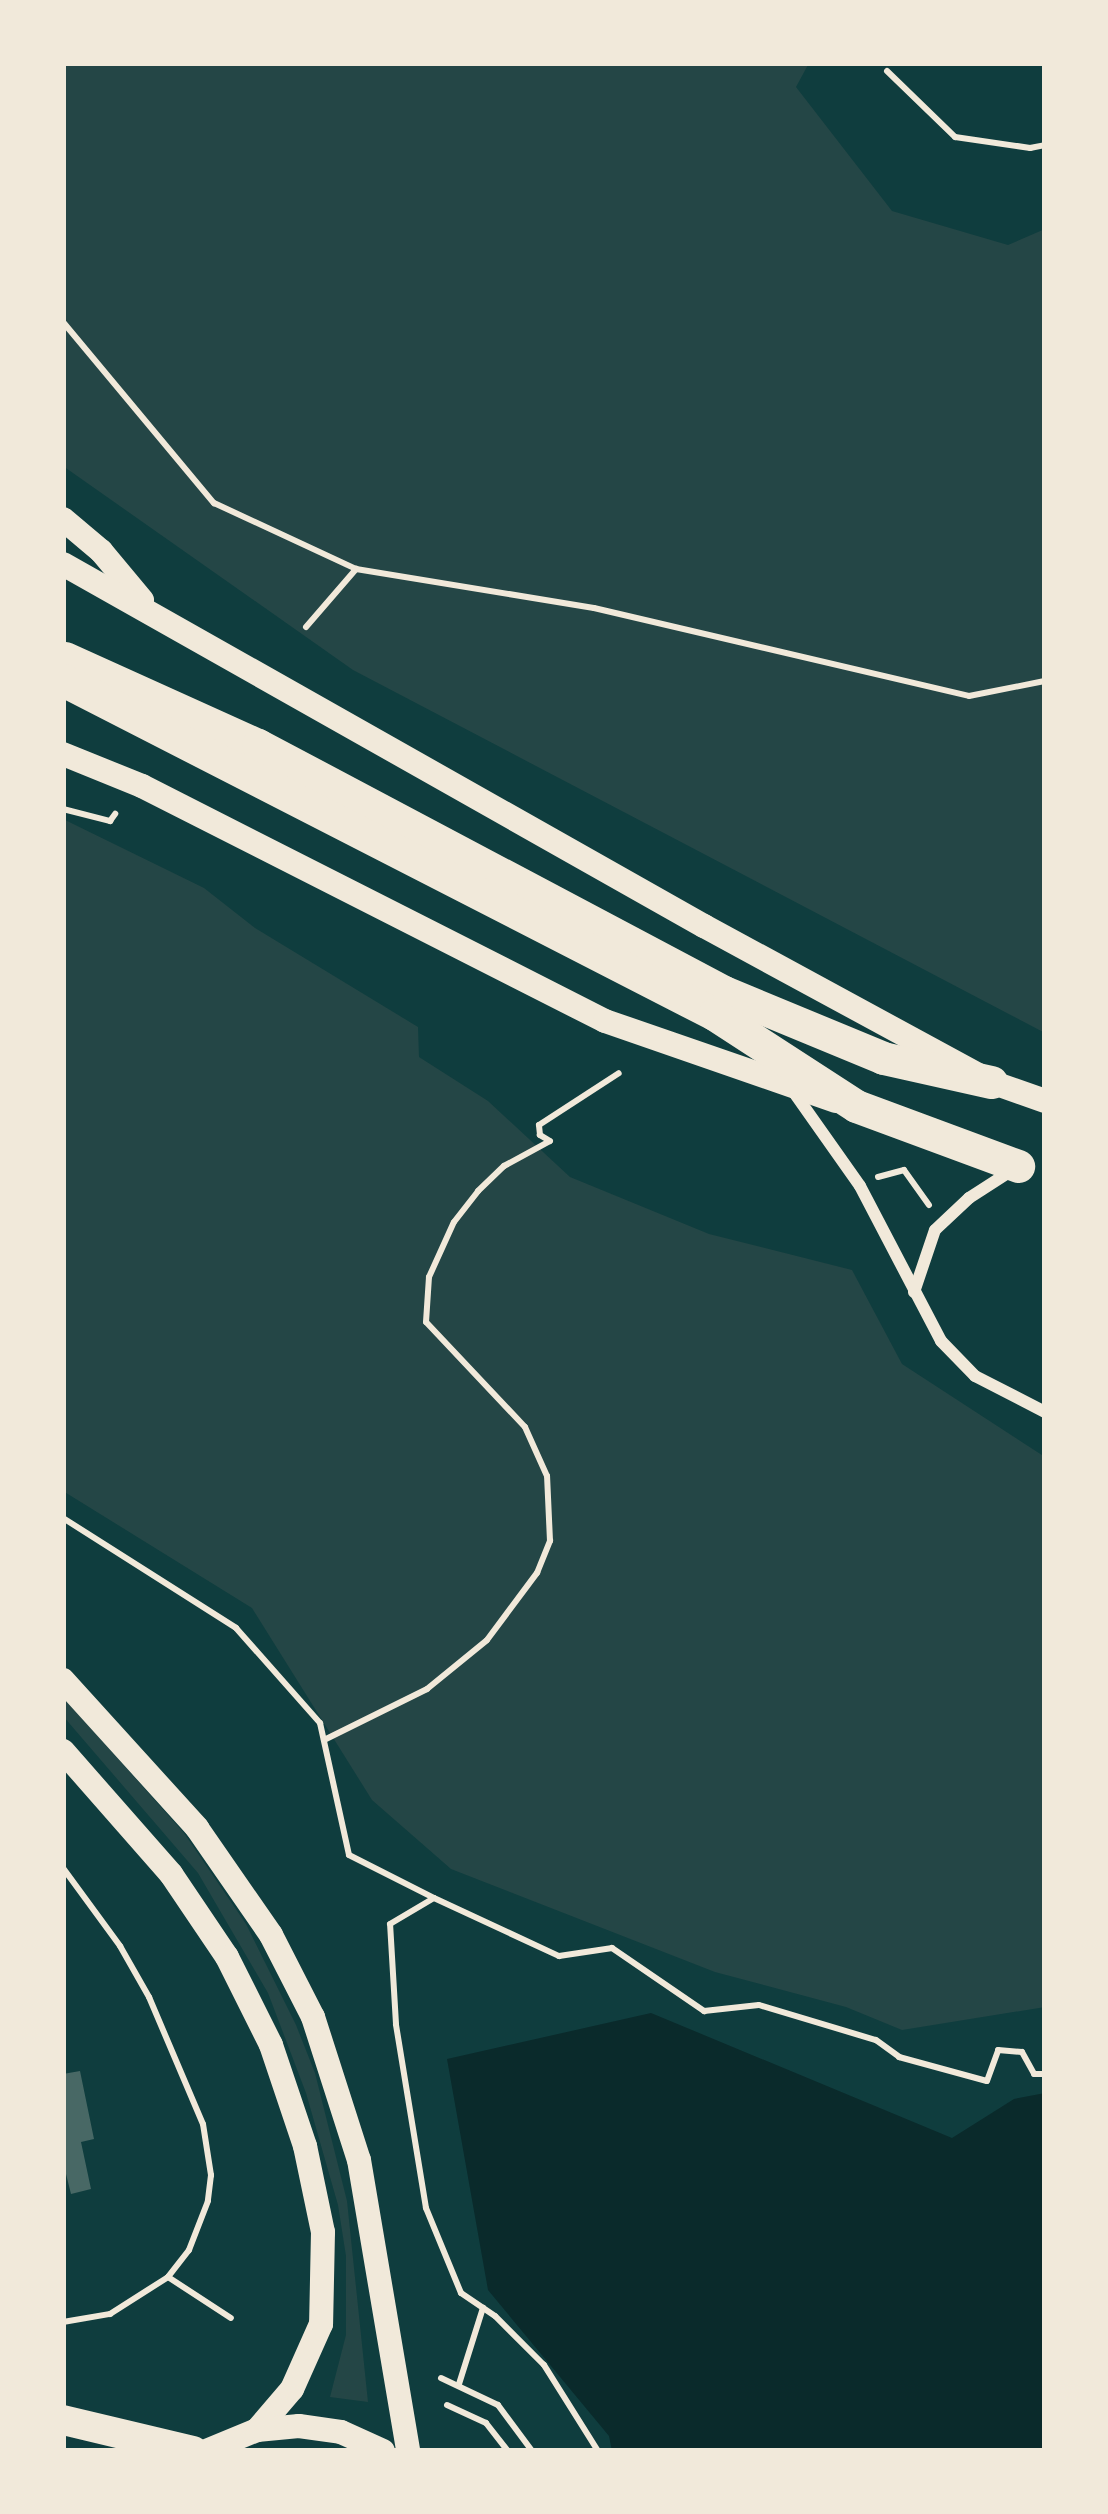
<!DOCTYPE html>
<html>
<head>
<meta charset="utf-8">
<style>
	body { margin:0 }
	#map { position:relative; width:1108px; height:2514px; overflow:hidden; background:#0f3d3e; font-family:"Playfair Display",serif }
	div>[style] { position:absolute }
	.green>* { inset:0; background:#244646 }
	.water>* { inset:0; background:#0a2a2b }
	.building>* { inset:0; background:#486865 }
	.path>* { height:6px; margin:-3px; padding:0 3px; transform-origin:3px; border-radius:3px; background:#f1e9da }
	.minor>* { height:12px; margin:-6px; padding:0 6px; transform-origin:6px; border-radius:6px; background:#f1e9da }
	.secondary>* { height:24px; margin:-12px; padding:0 12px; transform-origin:12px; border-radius:12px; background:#f1e9da }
	.primary>* { height:30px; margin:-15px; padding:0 15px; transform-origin:15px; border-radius:15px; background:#f1e9da }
	.trunk>* { height:33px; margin:-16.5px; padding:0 16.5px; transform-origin:16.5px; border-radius:16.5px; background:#f1e9da }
	span { translate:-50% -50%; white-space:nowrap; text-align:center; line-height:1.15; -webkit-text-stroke:9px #f1e9da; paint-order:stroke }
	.frame { position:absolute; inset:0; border:66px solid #f1e9da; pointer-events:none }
</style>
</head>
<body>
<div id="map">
	<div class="green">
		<div style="clip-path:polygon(63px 63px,809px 63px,796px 87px,892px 211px,1008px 245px,1045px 229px,1045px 1033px,353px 670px,63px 466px)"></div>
		<div style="clip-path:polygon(63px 819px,204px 888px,255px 928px,418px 1027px,419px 1057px,488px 1101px,570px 1177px,709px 1234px,852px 1270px,902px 1364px,1045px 1457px,1045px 2007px,902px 2030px,846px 2007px,715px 1972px,451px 1869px,372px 1800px,252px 1608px,63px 1491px)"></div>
		<div style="clip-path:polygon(63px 1697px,184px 1833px,246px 1924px,296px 2025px,315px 2073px,347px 2201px,368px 2402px,330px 2397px,346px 2335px,346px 2256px,338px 2205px,306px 2093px,268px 1993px,198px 1873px,63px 1716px)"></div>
	</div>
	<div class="water">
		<div style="clip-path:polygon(651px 2013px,952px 2138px,1014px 2099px,1045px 2093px,1045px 2451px,612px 2451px,609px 2436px,488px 2290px,447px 2059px)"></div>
	</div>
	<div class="building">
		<div style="clip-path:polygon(80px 2071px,94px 2139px,81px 2142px,91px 2189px,71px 2194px,63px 2162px,63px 2074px)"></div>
	</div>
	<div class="path">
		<div style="left:887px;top:71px;width:95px;rotate:44.1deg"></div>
		<div style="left:955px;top:137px;width:76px;rotate:8.3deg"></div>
		<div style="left:1030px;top:148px;width:15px;rotate:-11deg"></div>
		<div style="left:63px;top:322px;width:236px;rotate:50.2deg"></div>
		<div style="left:214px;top:503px;width:157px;rotate:24.9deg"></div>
		<div style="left:356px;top:569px;width:241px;rotate:9.3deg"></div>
		<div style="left:594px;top:608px;width:385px;rotate:13.2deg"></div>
		<div style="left:969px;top:696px;width:77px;rotate:-11.2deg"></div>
		<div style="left:306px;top:627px;width:77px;rotate:-49.2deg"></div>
		<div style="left:63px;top:809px;width:49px;rotate:14.3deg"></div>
		<div style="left:110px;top:821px;width:9px;rotate:-54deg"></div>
		<div style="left:878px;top:1177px;width:27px;rotate:-15deg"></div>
		<div style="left:904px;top:1170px;width:43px;rotate:54.5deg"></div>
		<div style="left:63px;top:1518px;width:205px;rotate:32.4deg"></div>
		<div style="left:236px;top:1628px;width:127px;rotate:48.5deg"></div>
		<div style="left:320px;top:1723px;width:135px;rotate:77.6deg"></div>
		<div style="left:349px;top:1855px;width:95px;rotate:26.8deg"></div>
		<div style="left:324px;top:1740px;width:115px;rotate:-26.3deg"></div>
		<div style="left:427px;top:1689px;width:77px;rotate:-39.2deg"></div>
		<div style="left:487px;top:1640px;width:84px;rotate:-53.3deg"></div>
		<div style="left:537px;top:1573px;width:35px;rotate:-68deg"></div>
		<div style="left:550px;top:1541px;width:65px;rotate:-92.6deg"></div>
		<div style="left:547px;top:1476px;width:54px;rotate:-114.2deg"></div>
		<div style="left:525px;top:1427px;width:144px;rotate:-133.3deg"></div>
		<div style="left:426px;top:1322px;width:45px;rotate:-86.2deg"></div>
		<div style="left:429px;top:1277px;width:60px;rotate:-65.6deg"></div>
		<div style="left:454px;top:1222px;width:39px;rotate:-52deg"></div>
		<div style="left:478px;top:1191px;width:36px;rotate:-44deg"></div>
		<div style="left:504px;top:1166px;width:52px;rotate:-28.5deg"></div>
		<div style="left:550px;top:1141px;width:12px;rotate:-149deg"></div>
		<div style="left:540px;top:1135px;width:10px;rotate:-96deg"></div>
		<div style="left:539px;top:1125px;width:95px;rotate:-33deg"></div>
		<div style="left:63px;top:1868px;width:97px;rotate:53.8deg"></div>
		<div style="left:120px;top:1946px;width:59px;rotate:60.4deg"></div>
		<div style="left:149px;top:1997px;width:138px;rotate:67deg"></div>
		<div style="left:203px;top:2124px;width:52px;rotate:81.1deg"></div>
		<div style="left:211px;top:2175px;width:26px;rotate:97deg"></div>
		<div style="left:208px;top:2201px;width:53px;rotate:111.2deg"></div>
		<div style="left:189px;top:2250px;width:34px;rotate:128deg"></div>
		<div style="left:168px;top:2277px;width:75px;rotate:33.1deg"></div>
		<div style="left:63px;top:2322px;width:48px;rotate:-9.7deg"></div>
		<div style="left:110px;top:2314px;width:69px;rotate:-32.5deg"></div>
		<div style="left:441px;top:2378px;width:63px;rotate:25.3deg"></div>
		<div style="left:498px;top:2405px;width:57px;rotate:53.5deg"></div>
		<div style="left:459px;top:2384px;width:80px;rotate:-72.5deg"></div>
		<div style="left:447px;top:2405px;width:43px;rotate:24.8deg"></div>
		<div style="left:486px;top:2423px;width:36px;rotate:52deg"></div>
		<div style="left:598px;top:2451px;width:102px;rotate:-122.1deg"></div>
		<div style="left:544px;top:2365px;width:69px;rotate:-135deg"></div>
		<div style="left:495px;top:2316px;width:41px;rotate:-145.9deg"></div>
		<div style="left:461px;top:2293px;width:92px;rotate:-112.4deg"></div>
		<div style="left:426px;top:2208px;width:186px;rotate:-99.3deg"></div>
		<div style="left:396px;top:2024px;width:100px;rotate:-93.4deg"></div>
		<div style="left:390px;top:1924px;width:51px;rotate:-30.6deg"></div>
		<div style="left:434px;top:1898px;width:138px;rotate:24.9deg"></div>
		<div style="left:559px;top:1956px;width:54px;rotate:-8.6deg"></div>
		<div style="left:612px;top:1948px;width:112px;rotate:34.4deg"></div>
		<div style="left:704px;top:2011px;width:55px;rotate:-6.2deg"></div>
		<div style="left:759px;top:2005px;width:122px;rotate:16.7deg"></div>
		<div style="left:876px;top:2040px;width:29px;rotate:36deg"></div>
		<div style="left:899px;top:2057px;width:91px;rotate:15.3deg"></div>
		<div style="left:987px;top:2081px;width:33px;rotate:-70deg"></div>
		<div style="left:998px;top:2050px;width:24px;rotate:5deg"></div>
		<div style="left:1022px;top:2052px;width:25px;rotate:61deg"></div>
		<div style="left:1034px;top:2074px;width:11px"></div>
	</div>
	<div class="minor">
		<div style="left:793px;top:1091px;width:116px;rotate:54.8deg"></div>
		<div style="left:860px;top:1186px;width:175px;rotate:62.4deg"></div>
		<div style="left:941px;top:1341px;width:49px;rotate:45.8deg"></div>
		<div style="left:975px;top:1376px;width:79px;rotate:27.2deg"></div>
		<div style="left:914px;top:1292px;width:65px;rotate:-71.3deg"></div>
		<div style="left:935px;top:1230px;width:47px;rotate:-43.3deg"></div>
		<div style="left:969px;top:1198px;width:54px;rotate:-32.8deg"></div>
	</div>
	<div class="secondary">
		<div style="left:63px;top:519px;width:50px;rotate:40.1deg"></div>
		<div style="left:101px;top:551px;width:64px;rotate:50.1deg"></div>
		<div style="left:63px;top:564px;width:736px;rotate:29.46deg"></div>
		<div style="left:704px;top:926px;width:327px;rotate:28.5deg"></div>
		<div style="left:991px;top:1082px;width:57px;rotate:19.4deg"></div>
		<div style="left:63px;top:754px;width:85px;rotate:22.1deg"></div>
		<div style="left:142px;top:786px;width:519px;rotate:26.91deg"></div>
		<div style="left:605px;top:1021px;width:244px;rotate:19.1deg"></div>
		<div style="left:63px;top:1680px;width:200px;rotate:47.8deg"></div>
		<div style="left:197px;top:1828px;width:130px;rotate:55.3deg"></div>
		<div style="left:271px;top:1935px;width:92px;rotate:62.9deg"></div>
		<div style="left:313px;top:2017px;width:150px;rotate:72.2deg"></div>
		<div style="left:359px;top:2160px;width:295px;rotate:80.4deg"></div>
		<div style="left:63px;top:1751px;width:164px;rotate:48.7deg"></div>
		<div style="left:171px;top:1874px;width:100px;rotate:56deg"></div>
		<div style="left:227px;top:1957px;width:98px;rotate:63.4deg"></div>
		<div style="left:271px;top:2045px;width:107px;rotate:71.4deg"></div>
		<div style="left:305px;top:2146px;width:88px;rotate:78.2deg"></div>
		<div style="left:323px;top:2232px;width:92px;rotate:91.2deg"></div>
		<div style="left:321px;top:2324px;width:71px;rotate:114deg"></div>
		<div style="left:292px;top:2389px;width:54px;rotate:130.5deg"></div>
		<div style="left:206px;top:2451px;width:55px;rotate:-22.4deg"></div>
		<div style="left:257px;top:2430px;width:42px;rotate:-5.4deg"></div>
		<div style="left:299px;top:2426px;width:42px;rotate:8.1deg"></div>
		<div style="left:341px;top:2432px;width:46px;rotate:24.3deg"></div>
	</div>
	<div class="primary">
		<div style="left:63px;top:2420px;width:134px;rotate:13.4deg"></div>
	</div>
	<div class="trunk">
		<div style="left:65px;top:658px;width:212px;rotate:24.3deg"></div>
		<div style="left:258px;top:745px;width:527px;rotate:27.93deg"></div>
		<div style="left:724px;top:992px;width:172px;rotate:22.5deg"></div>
		<div style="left:883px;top:1058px;width:111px;rotate:12.5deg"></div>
		<div style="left:63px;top:680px;width:732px;rotate:27.16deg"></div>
		<div style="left:714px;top:1014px;width:169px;rotate:32.9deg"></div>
		<div style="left:856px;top:1106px;width:173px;rotate:20.3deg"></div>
	</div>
	<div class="frame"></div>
</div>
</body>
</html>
